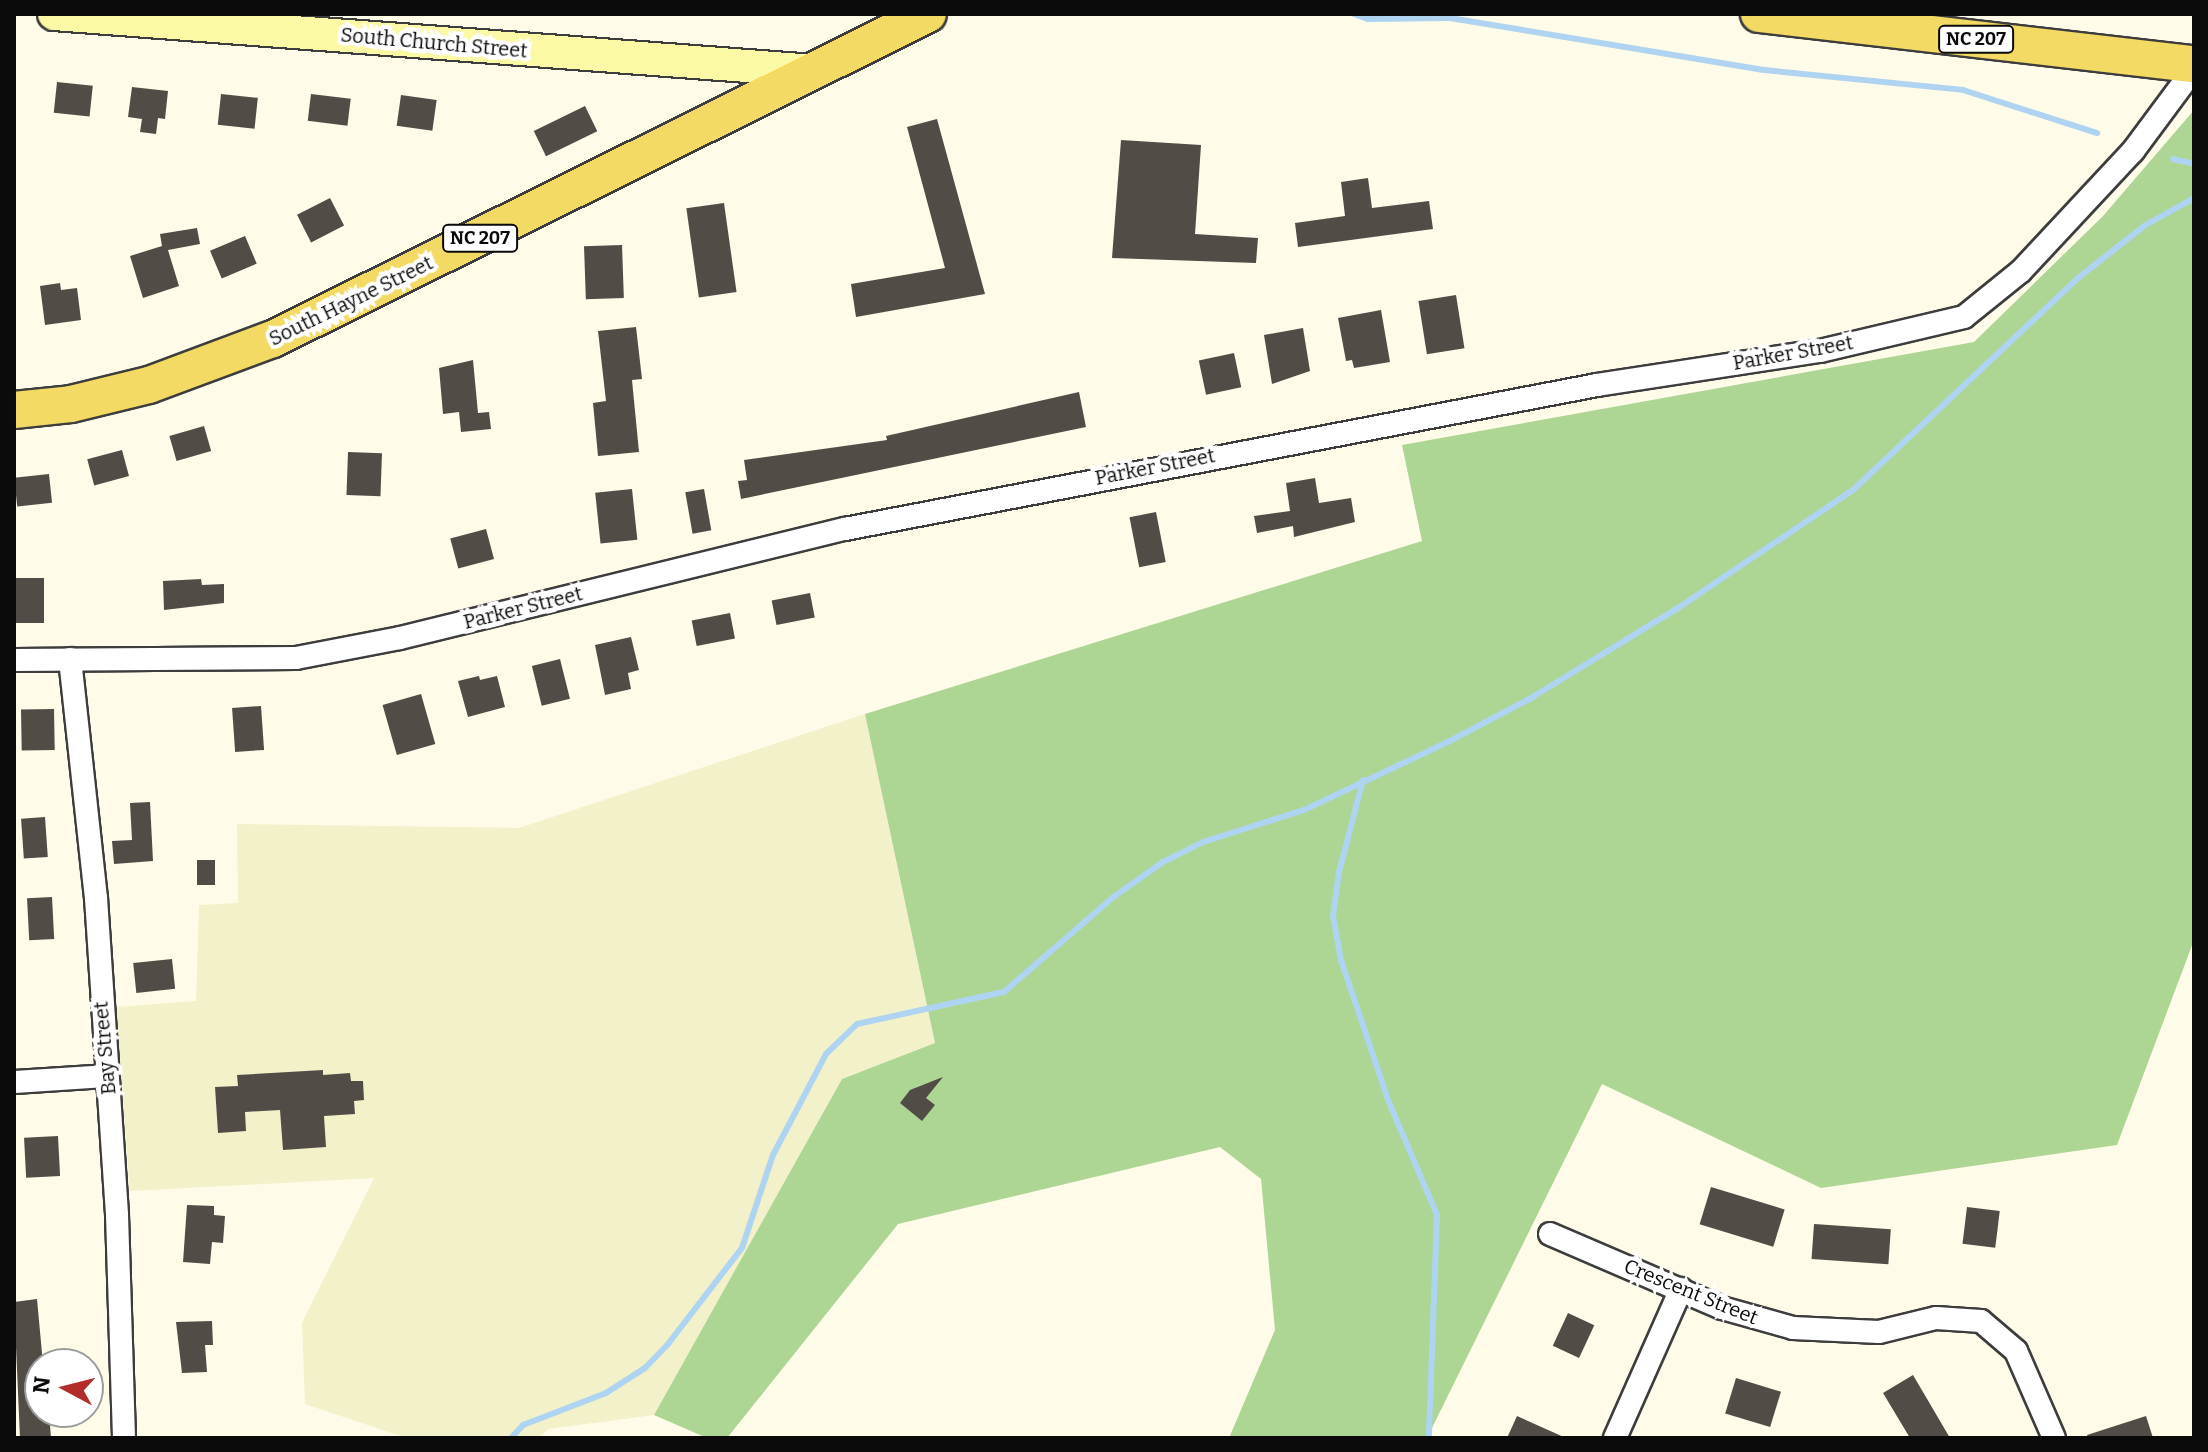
<!DOCTYPE html>
<html>
<head>
<meta charset="utf-8">
<style>
	body { margin:0 }
	#map { position:relative; width:2208px; height:1452px; overflow:hidden; background:#fefbe8; font-family:Bitter,serif }
	div>[style] { position:absolute }
	.farmland>* { inset:0; background:#f2f1ca }
	.forest>* { inset:0; background:#add594 }
	.stream>* { height:6px; margin:-3px; padding:0 3px; transform-origin:3px; border-radius:3px; background:#afd4f2 }
	.building>* { inset:0; background:#524c47; transform-origin:0 0 }
	.roads { filter:drop-shadow(2px 0 #3d3d3d) drop-shadow(-2px 0 #3d3d3d) drop-shadow(0 2px #3d3d3d) drop-shadow(0 -2px #3d3d3d) }
	.street>* { height:22px; margin:-11px; padding:0 11px; transform-origin:11px; border-radius:11px; background:#fff }
	.secondary>* { height:32px; margin:-16px; padding:0 16px; transform-origin:16px; border-radius:16px; background:#fbf8a6 }
	.primary>* { height:36px; margin:-18px; padding:0 18px; transform-origin:18px; border-radius:18px; background:#f2da64 }
	span { translate:-50% -50%; white-space:nowrap; text-align:center; line-height:1.15; -webkit-text-stroke:8px #fff; paint-order:stroke }
	.shield-label span { padding:2px 6px; background:#fff; border:2px solid; border-radius:6px; -webkit-text-stroke-width:0 }
	.shield-label { font-size:18px; color:#0a0a0a; font-weight:700 }
	.street-label { font-size:20px; color:#0a0a0a }
	.frame { position:absolute; inset:0; border:16px solid #0a0a0a; pointer-events:none }
	.north { position:absolute; left:24px; top:1348px; width:80px; height:80px; box-sizing:border-box; background:#fff; border:2px solid #9d9d9d; border-radius:50%; rotate:277deg; font-size:22px; font-weight:700; line-height:32px; text-align:center; color:#0a0a0a }
	.north::after { content:''; display:block; margin:auto; width:28px; height:36px; background:#b22d2a; clip-path:polygon(50% 0,100% 100%,50% 72%,0 100%) }
</style>
</head>
<body>
<div id="map">
	<div class="farmland">
		<div style="clip-path:polygon(865px 714px,935px 1043px,842px 1079px,654px 1415px,548px 1429px,539px 1438px,407px 1438px,305px 1404px,302px 1323px,374px 1178px,130px 1191px,116px 1007px,196px 1001px,199px 905px,238px 903px,237px 824px,519px 828px)"></div>
	</div>
	<div class="forest">
		<div style="clip-path:polygon(2194px 110px,2194px 940px,2117px 1145px,1821px 1188px,1602px 1084px,1427px 1438px,1229px 1438px,1275px 1330px,1261px 1179px,1220px 1147px,898px 1224px,727px 1438px,707px 1438px,654px 1415px,842px 1079px,935px 1043px,865px 714px,1422px 541px,1402px 445px,1974px 342px,2103px 216px)"></div>
	</div>
	<div class="stream">
		<div style="left:1354px;top:14px;width:15px;rotate:20deg"></div>
		<div style="left:1368px;top:19px;width:82px;rotate:-0.7deg"></div>
		<div style="left:1450px;top:18px;width:318px;rotate:9.4deg"></div>
		<div style="left:1764px;top:70px;width:200px;rotate:5.7deg"></div>
		<div style="left:1963px;top:90px;width:141px;rotate:17.8deg"></div>
		<div style="left:2173px;top:159px;width:22px;rotate:13deg"></div>
		<div style="left:1363px;top:780px;width:95px;rotate:104.6deg"></div>
		<div style="left:1339px;top:872px;width:44px;rotate:97.8deg"></div>
		<div style="left:1333px;top:916px;width:45px;rotate:79.7deg"></div>
		<div style="left:1341px;top:960px;width:148px;rotate:71.4deg"></div>
		<div style="left:1388px;top:1100px;width:125px;rotate:66.9deg"></div>
		<div style="left:1437px;top:1215px;width:223px;rotate:92.1deg"></div>
		<div style="left:511px;top:1438px;width:18px;rotate:-47deg"></div>
		<div style="left:523px;top:1425px;width:89px;rotate:-21.1deg"></div>
		<div style="left:606px;top:1393px;width:46px;rotate:-32.7deg"></div>
		<div style="left:645px;top:1368px;width:33px;rotate:-46deg"></div>
		<div style="left:668px;top:1344px;width:121px;rotate:-52.4deg"></div>
		<div style="left:742px;top:1248px;width:98px;rotate:-71.6deg"></div>
		<div style="left:773px;top:1155px;width:114px;rotate:-62.3deg"></div>
		<div style="left:826px;top:1054px;width:43px;rotate:-44.1deg"></div>
		<div style="left:857px;top:1024px;width:150px;rotate:-12.3deg"></div>
		<div style="left:1004px;top:992px;width:143px;rotate:-41deg"></div>
		<div style="left:1112px;top:898px;width:62px;rotate:-35.2deg"></div>
		<div style="left:1163px;top:862px;width:45px;rotate:-26.6deg"></div>
		<div style="left:1203px;top:842px;width:106px;rotate:-17.6deg"></div>
		<div style="left:1304px;top:810px;width:159px;rotate:-25.3deg"></div>
		<div style="left:1448px;top:742px;width:94px;rotate:-27.9deg"></div>
		<div style="left:1531px;top:698px;width:172px;rotate:-31.5deg"></div>
		<div style="left:1678px;top:608px;width:211px;rotate:-34deg"></div>
		<div style="left:1853px;top:490px;width:309px;rotate:-43.3deg"></div>
		<div style="left:2078px;top:278px;width:84px;rotate:-38.2deg"></div>
		<div style="left:2144px;top:226px;width:57px;rotate:-29.2deg"></div>
	</div>
	<div class="building">
		<div style="left:57px;top:82px;width:36px;height:31px;rotate:6deg"></div>
		<div style="clip-path:polygon(132px 87px,168px 91px,165px 119px,158px 118px,156px 134px,140px 132px,142px 119px,128px 117px)"></div>
		<div style="left:221px;top:94px;width:37px;height:31px;rotate:6deg"></div>
		<div style="left:311px;top:94px;width:40px;height:27px;rotate:7deg"></div>
		<div style="left:401px;top:95px;width:36px;height:31px;rotate:8deg"></div>
		<div style="left:585px;top:106px;width:28px;height:57px;rotate:64deg"></div>
		<div style="clip-path:polygon(937px 119px,985px 294px,856px 317px,851px 284px,945px 268px,907px 127px)"></div>
		<div style="clip-path:polygon(1121px 140px,1201px 145px,1195px 234px,1258px 238px,1256px 263px,1112px 258px)"></div>
		<div style="clip-path:polygon(1368px 178px,1372px 208px,1429px 201px,1433px 229px,1298px 247px,1295px 223px,1345px 216px,1341px 182px)"></div>
		<div style="left:330px;top:198px;width:31px;height:37px;rotate:63deg"></div>
		<div style="left:724px;top:203px;width:90px;height:38px;rotate:82deg"></div>
		<div style="clip-path:polygon(197px 228px,200px 244px,168px 250px,179px 286px,143px 298px,130px 256px,162px 246px,160px 234px)"></div>
		<div style="left:245px;top:236px;width:30px;height:38px;rotate:67deg"></div>
		<div style="left:622px;top:245px;width:53px;height:38px;rotate:88deg"></div>
		<div style="clip-path:polygon(60px 283px,61px 290px,77px 288px,81px 320px,45px 325px,40px 286px)"></div>
		<div style="left:1456px;top:295px;width:54px;height:38px;rotate:81deg"></div>
		<div style="clip-path:polygon(1381px 310px,1390px 362px,1354px 368px,1352px 360px,1346px 361px,1338px 318px)"></div>
		<div style="clip-path:polygon(636px 327px,642px 379px,632px 380px,639px 452px,598px 456px,593px 403px,606px 401px,598px 331px)"></div>
		<div style="clip-path:polygon(1303px 328px,1310px 371px,1272px 384px,1264px 335px)"></div>
		<div style="left:1234px;top:353px;width:35px;height:36px;rotate:78deg"></div>
		<div style="clip-path:polygon(473px 360px,478px 413px,489px 412px,491px 429px,461px 432px,459px 412px,443px 414px,439px 368px)"></div>
		<div style="clip-path:polygon(1079px 392px,1086px 427px,741px 499px,738px 481px,747px 480px,744px 460px,887px 440px,886px 436px)"></div>
		<div style="left:204px;top:426px;width:26px;height:36px;rotate:74deg"></div>
		<div style="left:122px;top:450px;width:27px;height:36px;rotate:75deg"></div>
		<div style="left:348px;top:452px;width:34px;height:43px;rotate:2deg"></div>
		<div style="left:49px;top:474px;width:29px;height:35px;rotate:84deg"></div>
		<div style="clip-path:polygon(1315px 478px,1319px 503px,1351px 498px,1355px 522px,1294px 537px,1293px 526px,1257px 533px,1254px 516px,1290px 511px,1286px 483px)"></div>
		<div style="left:632px;top:489px;width:51px;height:37px;rotate:84deg"></div>
		<div style="left:704px;top:489px;width:42px;height:19px;rotate:80deg"></div>
		<div style="left:1156px;top:512px;width:51px;height:27px;rotate:79deg"></div>
		<div style="left:486px;top:529px;width:31px;height:37px;rotate:75deg"></div>
		<div style="left:15px;top:578px;width:29px;height:45px"></div>
		<div style="clip-path:polygon(201px 579px,202px 585px,224px 584px,224px 603px,164px 610px,163px 581px)"></div>
		<div style="left:810px;top:593px;width:25px;height:39px;rotate:79deg"></div>
		<div style="left:730px;top:613px;width:26px;height:39px;rotate:79deg"></div>
		<div style="clip-path:polygon(631px 637px,639px 670px,628px 673px,631px 689px,605px 695px,595px 645px)"></div>
		<div style="left:560px;top:659px;width:41px;height:29px;rotate:76deg"></div>
		<div style="clip-path:polygon(479px 676px,480px 680px,497px 676px,505px 707px,468px 717px,458px 681px)"></div>
		<div style="left:421px;top:694px;width:52px;height:40px;rotate:74deg"></div>
		<div style="left:261px;top:706px;width:44px;height:29px;rotate:86deg"></div>
		<div style="left:54px;top:709px;width:41px;height:33px;rotate:89deg"></div>
		<div style="clip-path:polygon(150px 802px,153px 861px,114px 864px,112px 841px,132px 840px,130px 803px)"></div>
		<div style="left:45px;top:817px;width:40px;height:24px;rotate:86deg"></div>
		<div style="left:197px;top:860px;width:18px;height:25px"></div>
		<div style="left:52px;top:897px;width:42px;height:25px;rotate:87deg"></div>
		<div style="left:172px;top:959px;width:30px;height:39px;rotate:84deg"></div>
		<div style="clip-path:polygon(323px 1070px,323px 1075px,350px 1073px,351px 1081px,363px 1081px,364px 1100px,354px 1101px,355px 1114px,324px 1116px,326px 1147px,283px 1150px,280px 1110px,245px 1112px,246px 1131px,218px 1133px,215px 1087px,238px 1086px,237px 1075px)"></div>
		<div style="clip-path:polygon(943px 1077px,926px 1098px,935px 1105px,922px 1121px,900px 1103px,910px 1090px)"></div>
		<div style="left:58px;top:1136px;width:40px;height:34px;rotate:87deg"></div>
		<div style="left:1711px;top:1187px;width:77px;height:39px;rotate:17deg"></div>
		<div style="clip-path:polygon(187px 1205px,214px 1206px,214px 1215px,225px 1216px,223px 1243px,212px 1242px,210px 1264px,183px 1262px)"></div>
		<div style="left:1967px;top:1207px;width:33px;height:37px;rotate:7deg"></div>
		<div style="left:1814px;top:1224px;width:77px;height:35px;rotate:4deg"></div>
		<div style="clip-path:polygon(37px 1299px,43px 1364px,40px 1412px,49px 1412px,51px 1438px,20px 1438px,14px 1302px)"></div>
		<div style="left:1568px;top:1313px;width:29px;height:36px;rotate:25deg"></div>
		<div style="clip-path:polygon(212px 1321px,213px 1345px,205px 1345px,207px 1372px,182px 1373px,176px 1322px)"></div>
		<div style="clip-path:polygon(1913px 1375px,1950px 1438px,1910px 1438px,1883px 1393px)"></div>
		<div style="left:1736px;top:1378px;width:47px;height:37px;rotate:17deg"></div>
		<div style="clip-path:polygon(1517px 1416px,1566px 1438px,1507px 1438px)"></div>
		<div style="clip-path:polygon(2146px 1416px,2153px 1438px,2088px 1438px,2087px 1435px)"></div>
	</div>
	<div class="roads">
		<div class="street">
			<div style="left:70px;top:659px;width:240px;rotate:83.8deg"></div>
			<div style="left:96px;top:898px;width:318px;rotate:86.2deg"></div>
			<div style="left:117px;top:1215px;width:223px;rotate:88.2deg"></div>
			<div style="left:14px;top:660px;width:282px;rotate:-0.4deg"></div>
			<div style="left:296px;top:658px;width:106px;rotate:-10.9deg"></div>
			<div style="left:400px;top:638px;width:458px;rotate:-13.8deg"></div>
			<div style="left:845px;top:529px;width:766px;rotate:-10.84deg"></div>
			<div style="left:1597px;top:385px;width:226px;rotate:-8.7deg"></div>
			<div style="left:1820px;top:351px;width:148px;rotate:-13.3deg"></div>
			<div style="left:1964px;top:317px;width:73px;rotate:-38.9deg"></div>
			<div style="left:2021px;top:271px;width:164px;rotate:-47deg"></div>
			<div style="left:2133px;top:151px;width:102px;rotate:-53.4deg"></div>
			<div style="left:14px;top:1082px;width:92px;rotate:-3.7deg"></div>
			<div style="left:1550px;top:1234px;width:187px;rotate:23.3deg"></div>
			<div style="left:1722px;top:1308px;width:74px;rotate:15.7deg"></div>
			<div style="left:1793px;top:1328px;width:86px;rotate:2.7deg"></div>
			<div style="left:1879px;top:1332px;width:59px;rotate:-13.8deg"></div>
			<div style="left:1936px;top:1318px;width:45px;rotate:3.8deg"></div>
			<div style="left:1981px;top:1321px;width:46px;rotate:40.6deg"></div>
			<div style="left:2016px;top:1351px;width:95px;rotate:66.4deg"></div>
			<div style="left:1615px;top:1438px;width:163px;rotate:-66.1deg"></div>
		</div>
		<div class="secondary">
			<div style="left:54px;top:14px;width:762px;rotate:4.29deg"></div>
		</div>
		<div class="primary">
			<div style="left:1759px;top:14px;width:438px;rotate:6.6deg"></div>
			<div style="left:14px;top:410px;width:57px;rotate:-6deg"></div>
			<div style="left:71px;top:404px;width:80px;rotate:-13.7deg"></div>
			<div style="left:149px;top:385px;width:132px;rotate:-20.4deg"></div>
			<div style="left:273px;top:339px;width:731px;rotate:-26.39deg"></div>
		</div>
	</div>
	<div class="shield-label">
		<span style="left:1976px;top:39px">NC 207</span>
		<span style="left:480px;top:238px">NC 207</span>
	</div>
	<div class="street-label">
		<span style="left:434px;top:43px;rotate:5deg">South Church Street</span>
		<span style="left:351px;top:301px;rotate:-26deg">South Hayne Street</span>
		<span style="left:1793px;top:353px;rotate:-10deg">Parker Street</span>
		<span style="left:1155px;top:467px;rotate:-11deg">Parker Street</span>
		<span style="left:523px;top:608px;rotate:-14deg">Parker Street</span>
		<span style="left:105px;top:1048px;rotate:-95deg">Bay Street</span>
		<span style="left:1691px;top:1292px;rotate:22deg">Crescent Street</span>
	</div>
	<div class="frame"></div>
	<div class="north">N</div>
</div>
</body>
</html>
